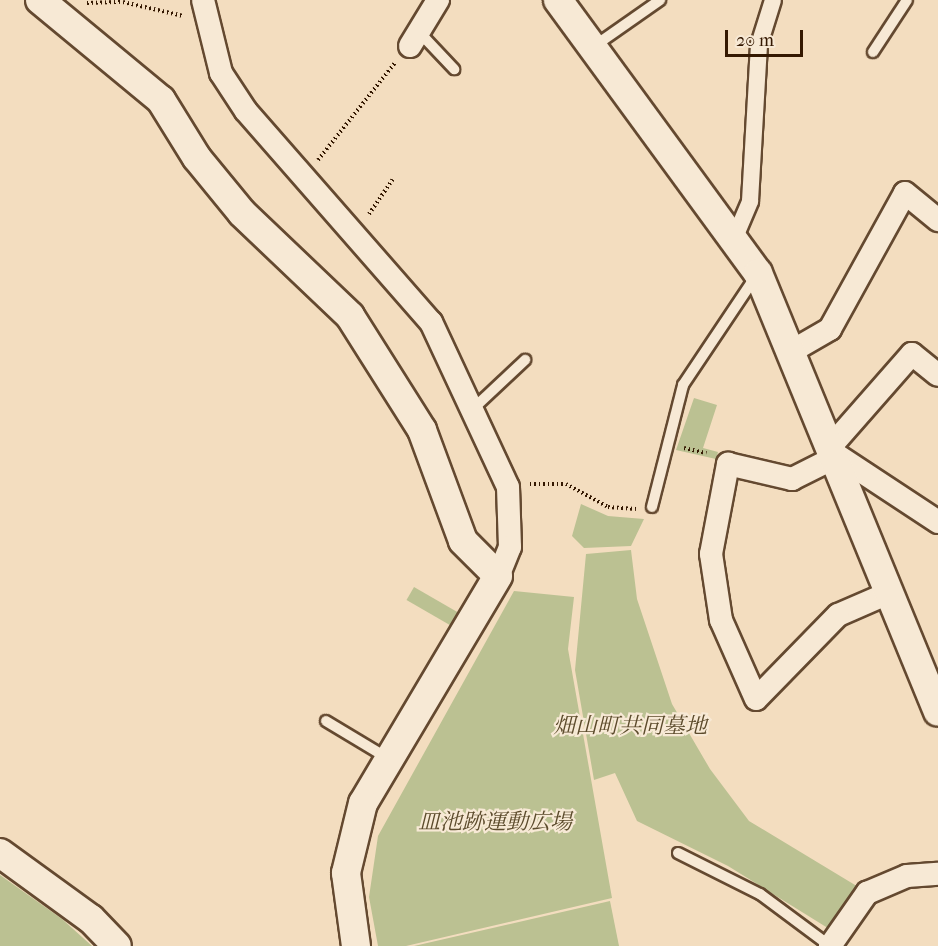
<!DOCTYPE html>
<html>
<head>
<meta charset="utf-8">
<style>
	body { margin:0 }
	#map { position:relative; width:938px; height:946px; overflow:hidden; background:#f3ddbf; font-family:"IM FELL French Canon","Noto Serif JP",serif }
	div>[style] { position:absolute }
	.green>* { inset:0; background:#bbc192; transform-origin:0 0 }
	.path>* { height:4px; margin-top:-2px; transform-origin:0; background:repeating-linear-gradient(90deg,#341801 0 1.5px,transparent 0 4.5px) }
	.roads { filter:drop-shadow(2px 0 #644930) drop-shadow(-2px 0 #644930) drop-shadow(0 2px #644930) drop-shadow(0 -2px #644930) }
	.service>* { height:10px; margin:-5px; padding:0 5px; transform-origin:5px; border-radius:5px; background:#f7e9d5 }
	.pedestrian>* { height:16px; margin:-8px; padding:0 8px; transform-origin:8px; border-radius:8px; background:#f7e9d5 }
	.minor>* { height:22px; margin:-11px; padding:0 11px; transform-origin:11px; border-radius:11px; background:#f7e9d5 }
	.tertiary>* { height:28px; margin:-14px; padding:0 14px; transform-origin:14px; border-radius:14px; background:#f7e9d5 }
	span { translate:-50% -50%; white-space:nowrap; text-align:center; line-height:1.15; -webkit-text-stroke:4.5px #f7e9d5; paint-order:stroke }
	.park-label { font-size:22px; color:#5c4b2c; font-style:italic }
	.scale { position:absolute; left:725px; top:30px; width:78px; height:27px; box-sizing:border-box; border:3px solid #341801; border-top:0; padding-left:8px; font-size:18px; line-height:21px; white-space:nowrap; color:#341801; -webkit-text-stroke:4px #f7e9d5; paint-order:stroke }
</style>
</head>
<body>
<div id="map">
	<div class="green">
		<div style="clip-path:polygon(694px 398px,717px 405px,703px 448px,718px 452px,716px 459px,676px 450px)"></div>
		<div style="clip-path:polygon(581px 504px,608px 516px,644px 519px,631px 546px,584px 548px,572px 536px)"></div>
		<div style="clip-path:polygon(631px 550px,637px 599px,672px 704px,710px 769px,749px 821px,860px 888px,831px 930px,728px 866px,637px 821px,615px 773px,594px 780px,575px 670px,586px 554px)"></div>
		<div style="left:414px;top:587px;width:54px;height:15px;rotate:30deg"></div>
		<div style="clip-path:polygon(514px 591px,574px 597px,568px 649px,612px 898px,406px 946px,378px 946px,369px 897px,378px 836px)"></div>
		<div style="clip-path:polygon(0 875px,62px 919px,92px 946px,0 946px)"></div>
		<div style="clip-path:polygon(610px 901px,619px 946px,414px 946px)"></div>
	</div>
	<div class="path">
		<div style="left:87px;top:3px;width:36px;rotate:-2deg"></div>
		<div style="left:123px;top:2px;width:62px;rotate:13.1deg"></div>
		<div style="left:318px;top:160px;width:124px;rotate:-51.6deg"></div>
		<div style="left:369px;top:214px;width:42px;rotate:-55.6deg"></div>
		<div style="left:684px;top:448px;width:23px;rotate:13deg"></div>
		<div style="left:530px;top:484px;width:36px"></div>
		<div style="left:566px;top:484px;width:48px;rotate:28.7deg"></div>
		<div style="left:608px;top:507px;width:28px;rotate:4deg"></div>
	</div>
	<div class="roads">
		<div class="service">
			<div style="left:420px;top:33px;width:50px;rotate:46.6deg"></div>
			<div style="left:593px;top:47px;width:82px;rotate:-35deg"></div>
			<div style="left:873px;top:52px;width:62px;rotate:-56.8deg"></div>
			<div style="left:475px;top:407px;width:69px;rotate:-43.2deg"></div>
			<div style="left:652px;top:507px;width:126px;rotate:-75.7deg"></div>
			<div style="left:683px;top:385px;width:131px;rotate:-56.2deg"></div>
			<div style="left:326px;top:721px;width:74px;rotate:31.1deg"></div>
			<div style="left:678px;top:853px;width:92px;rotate:26.6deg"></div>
			<div style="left:760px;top:894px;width:87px;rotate:36.6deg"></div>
		</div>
		<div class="pedestrian">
			<div style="left:735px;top:237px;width:39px;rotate:-67deg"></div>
			<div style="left:750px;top:201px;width:156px;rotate:-86.7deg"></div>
			<div style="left:759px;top:45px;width:47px;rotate:-72.7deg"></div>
		</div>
		<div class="minor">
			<div style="left:203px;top:0;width:75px;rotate:76.1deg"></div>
			<div style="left:221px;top:73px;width:45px;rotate:56.7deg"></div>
			<div style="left:246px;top:111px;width:281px;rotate:48.8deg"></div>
			<div style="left:431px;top:322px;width:182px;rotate:65deg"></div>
			<div style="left:508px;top:487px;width:60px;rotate:88.1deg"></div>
			<div style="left:510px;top:547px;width:31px;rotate:112deg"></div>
			<div style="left:410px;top:46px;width:54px;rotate:-58.7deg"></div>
			<div style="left:792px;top:351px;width:44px;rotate:-30.1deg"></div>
			<div style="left:830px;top:329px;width:155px;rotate:-61.1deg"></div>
			<div style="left:905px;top:193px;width:43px;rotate:39.3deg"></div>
			<div style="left:832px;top:445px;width:121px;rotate:-48.7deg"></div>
			<div style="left:912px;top:354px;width:33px;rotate:39deg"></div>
			<div style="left:891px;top:592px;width:58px;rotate:156.5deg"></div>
			<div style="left:838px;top:615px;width:117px;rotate:134.3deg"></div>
			<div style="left:756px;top:699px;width:86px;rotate:-113.9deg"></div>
			<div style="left:721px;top:620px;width:67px;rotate:-98.6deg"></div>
			<div style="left:711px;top:554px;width:92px;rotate:-79.3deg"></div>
			<div style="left:728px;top:464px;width:66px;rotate:13.2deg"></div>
			<div style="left:792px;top:479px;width:51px;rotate:-26.6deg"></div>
			<div style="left:838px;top:456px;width:120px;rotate:33.4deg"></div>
			<div style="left:830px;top:946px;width:65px;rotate:-55.1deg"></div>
			<div style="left:867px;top:893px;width:43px;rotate:-23deg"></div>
			<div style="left:907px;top:876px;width:31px;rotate:-4deg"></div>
		</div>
		<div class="tertiary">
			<div style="left:40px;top:0;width:157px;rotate:39.6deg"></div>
			<div style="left:161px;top:100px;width:68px;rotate:58.2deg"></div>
			<div style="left:197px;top:158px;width:71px;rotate:50.7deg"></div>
			<div style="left:242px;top:213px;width:149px;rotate:43.6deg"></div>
			<div style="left:350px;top:316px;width:135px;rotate:57.7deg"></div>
			<div style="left:422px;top:430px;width:118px;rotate:69.7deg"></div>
			<div style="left:463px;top:541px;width:49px;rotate:45deg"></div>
			<div style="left:498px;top:576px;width:264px;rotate:120.7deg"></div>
			<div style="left:363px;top:803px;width:72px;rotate:103.7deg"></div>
			<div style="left:346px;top:873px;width:74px;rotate:82.2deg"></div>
			<div style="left:558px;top:0;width:338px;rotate:53.8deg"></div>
			<div style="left:758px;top:273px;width:474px;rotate:67.7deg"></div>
			<div style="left:0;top:853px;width:112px;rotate:36deg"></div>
			<div style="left:91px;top:919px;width:37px;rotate:46deg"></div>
		</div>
	</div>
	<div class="park-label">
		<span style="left:630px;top:727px">畑山町共同墓地</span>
		<span style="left:495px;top:823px">皿池跡運動広場</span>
	</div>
	<div class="scale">20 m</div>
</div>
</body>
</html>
